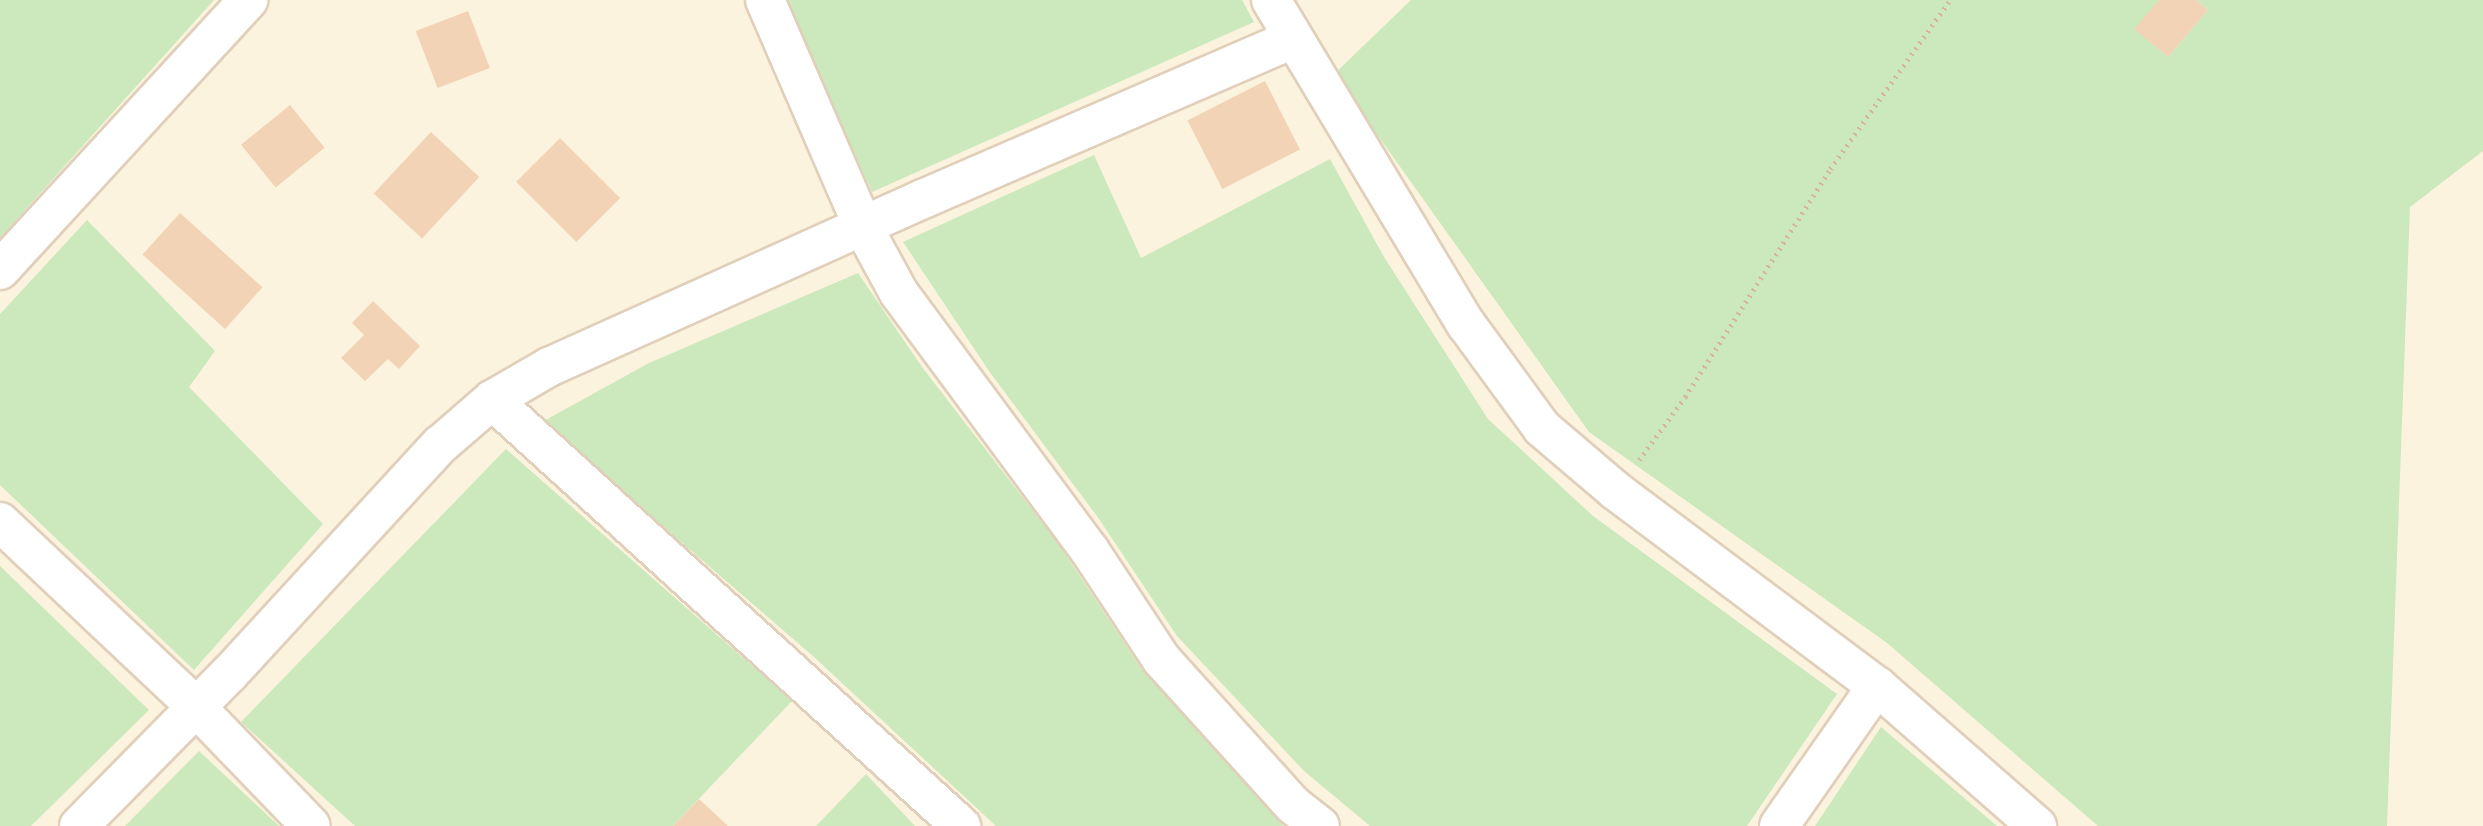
<!DOCTYPE html>
<html>
<head>
<meta charset="utf-8">
<style>
	body { margin:0 }
	#map { position:relative; width:2483px; height:826px; overflow:hidden; background:#fcf3de; font-family:"Roboto Condensed",sans-serif }
	div>[style] { position:absolute }
	.green>* { inset:0; background:#cbe9bd }
	.building>* { inset:0; background:#f2d3b5; transform-origin:0 0 }
	.path>* { height:4.5px; margin-top:-2.25px; transform-origin:0; background:repeating-linear-gradient(90deg,#d6b699 0 2px,transparent 0 7px) }
	.roads { filter:drop-shadow(2px 0 #e0cfba) drop-shadow(-2px 0 #e0cfba) drop-shadow(0 2px #e0cfba) drop-shadow(0 -2px #e0cfba) }
	.minor>* { height:38px; margin:-19px; padding:0 19px; transform-origin:19px; border-radius:19px; background:#fff }
	span { translate:-50% -50%; white-space:nowrap; text-align:center; line-height:1.15; -webkit-text-stroke:6px #fff7e4; paint-order:stroke }
</style>
</head>
<body>
<div id="map">
	<div class="green">
		<div style="clip-path:polygon(0 0,214px 0,0 238px)"></div>
		<div style="clip-path:polygon(785px 0,1242px 0,1254px 22px,872px 192px)"></div>
		<div style="clip-path:polygon(1411px 0,2159px 0,2135px 29px,2168px 57px,2208px 10px,2196px 0,2483px 0,2483px 151px,2410px 207px,2387px 826px,2098px 826px,1887px 643px,1589px 432px,1334px 74px)"></div>
		<div style="clip-path:polygon(1094px 155px,1141px 258px,1330px 159px,1384px 257px,1488px 419px,1593px 516px,1837px 694px,1747px 826px,1370px 826px,1304px 771px,1177px 636px,1099px 519px,989px 371px,903px 242px)"></div>
		<div style="clip-path:polygon(87px 220px,215px 351px,189px 387px,323px 524px,194px 670px,0 485px,0 314px)"></div>
		<div style="clip-path:polygon(858px 273px,922px 367px,1058px 543px,1141px 668px,1283px 826px,996px 826px,814px 657px,542px 422px,649px 363px)"></div>
		<div style="clip-path:polygon(506px 449px,792px 701px,673px 826px,355px 826px,241px 722px)"></div>
		<div style="clip-path:polygon(0 566px,149px 710px,31px 826px,0 826px)"></div>
		<div style="clip-path:polygon(1881px 727px,1997px 826px,1815px 826px)"></div>
		<div style="clip-path:polygon(199px 751px,279px 826px,125px 826px)"></div>
		<div style="clip-path:polygon(866px 774px,915px 826px,816px 826px)"></div>
	</div>
	<div class="building">
		<div style="clip-path:polygon(2159px 0,2196px 0,2208px 10px,2168px 57px,2134px 29px)"></div>
		<div style="left:468px;top:11px;width:61px;height:56px;rotate:69deg"></div>
		<div style="left:1265px;top:81px;width:77px;height:87px;rotate:63deg"></div>
		<div style="left:290px;top:105px;width:55px;height:63px;rotate:51deg"></div>
		<div style="left:431px;top:132px;width:66px;height:84px;rotate:43deg"></div>
		<div style="left:560px;top:138px;width:85px;height:62px;rotate:45deg"></div>
		<div style="left:180px;top:213px;width:111px;height:56px;rotate:42deg"></div>
		<div style="clip-path:polygon(373px 301px,420px 346px,399px 369px,388px 359px,365px 381px,341px 358px,364px 335px,352px 323px)"></div>
		<div style="clip-path:polygon(699px 799px,728px 826px,673px 826px)"></div>
	</div>
	<div class="path">
		<div style="left:1639px;top:460px;width:78px;rotate:-53.9deg"></div>
		<div style="left:1685px;top:397px;width:270px;rotate:-57.5deg"></div>
		<div style="left:1830px;top:169px;width:207px;rotate:-54.6deg"></div>
	</div>
	<div class="roads">
		<div class="minor">
			<div style="left:765px;top:0;width:247px;rotate:66.6deg"></div>
			<div style="left:863px;top:227px;width:75px;rotate:61.4deg"></div>
			<div style="left:899px;top:293px;width:321px;rotate:53.5deg"></div>
			<div style="left:1090px;top:551px;width:131px;rotate:56.6deg"></div>
			<div style="left:1162px;top:660px;width:195px;rotate:47.9deg"></div>
			<div style="left:1293px;top:805px;width:34px;rotate:38deg"></div>
			<div style="left:1271px;top:0;width:378px;rotate:59deg"></div>
			<div style="left:1466px;top:324px;width:129px;rotate:53.8deg"></div>
			<div style="left:1542px;top:428px;width:97px;rotate:40.4deg"></div>
			<div style="left:1616px;top:491px;width:326px;rotate:36.8deg"></div>
			<div style="left:1877px;top:686px;width:213px;rotate:41.2deg"></div>
			<div style="left:0;top:270px;width:367px;rotate:-47.4deg"></div>
			<div style="left:492px;top:400px;width:634px;rotate:42.25deg"></div>
			<div style="left:0;top:522px;width:270px;rotate:43.3deg"></div>
			<div style="left:196px;top:707px;width:165px;rotate:46deg"></div>
			<div style="left:79px;top:826px;width:215px;rotate:-45.4deg"></div>
			<div style="left:230px;top:673px;width:310px;rotate:-47.4deg"></div>
			<div style="left:440px;top:445px;width:69px;rotate:-40.9deg"></div>
			<div style="left:492px;top:400px;width:66px;rotate:-30.1deg"></div>
			<div style="left:549px;top:367px;width:410px;rotate:-24.2deg"></div>
			<div style="left:923px;top:199px;width:402px;rotate:-23.4deg"></div>
			<div style="left:1779px;top:826px;width:171px;rotate:-55deg"></div>
		</div>
	</div>
</div>
</body>
</html>
